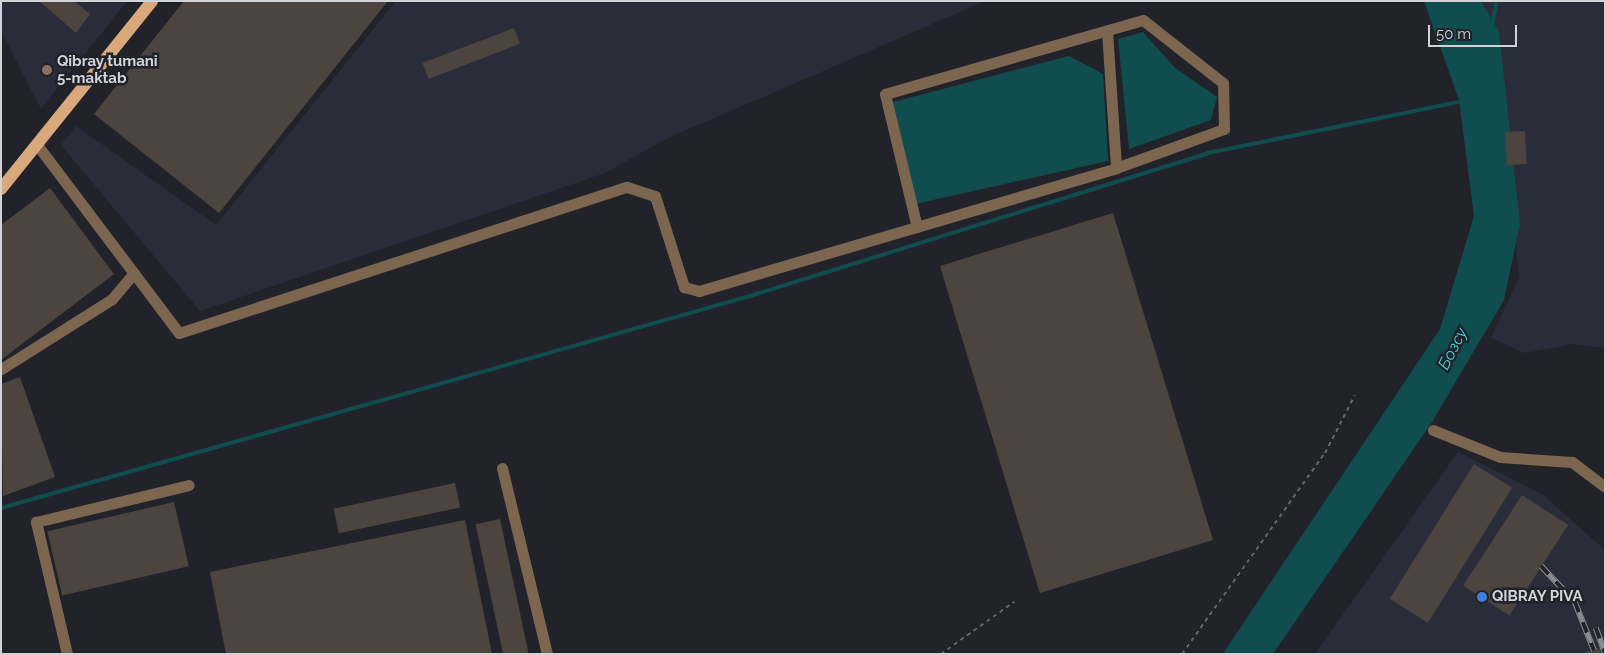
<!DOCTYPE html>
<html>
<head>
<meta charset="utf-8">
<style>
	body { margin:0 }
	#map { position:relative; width:1606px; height:655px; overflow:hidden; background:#22232a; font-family:Raleway,sans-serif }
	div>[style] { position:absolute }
	.built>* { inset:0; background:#2a2c39 }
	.water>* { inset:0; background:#104d4f }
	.stream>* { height:4px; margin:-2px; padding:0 2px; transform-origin:2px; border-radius:2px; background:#104d4f }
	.building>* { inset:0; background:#4c443f; transform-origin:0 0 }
	.path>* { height:2px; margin-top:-1px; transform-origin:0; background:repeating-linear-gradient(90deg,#65666c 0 4px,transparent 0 8px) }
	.minor>* { height:11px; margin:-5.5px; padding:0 5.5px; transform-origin:5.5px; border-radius:5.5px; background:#7d6650 }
	.major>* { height:12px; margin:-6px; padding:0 6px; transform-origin:6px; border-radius:6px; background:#d9a97b }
	.rail>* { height:5.5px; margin-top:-2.75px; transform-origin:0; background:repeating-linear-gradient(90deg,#22232a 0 11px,#8b8c92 0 22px); box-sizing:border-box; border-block:1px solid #8b8c92 }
	.dots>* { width:14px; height:14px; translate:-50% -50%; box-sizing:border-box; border:2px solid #22232a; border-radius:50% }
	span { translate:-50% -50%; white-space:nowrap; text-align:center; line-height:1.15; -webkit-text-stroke:5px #22232a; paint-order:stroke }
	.poi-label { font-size:15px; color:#d2d3d8; font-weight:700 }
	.left { translate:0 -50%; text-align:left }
	.water-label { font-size:16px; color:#3bdde3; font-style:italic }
	.frame { position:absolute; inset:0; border:2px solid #d2d3d8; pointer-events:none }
	.scale { position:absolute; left:1428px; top:25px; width:89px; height:22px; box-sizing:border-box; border:2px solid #d2d3d8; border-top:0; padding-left:6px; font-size:15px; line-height:18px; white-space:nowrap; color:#d2d3d8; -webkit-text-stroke:4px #22232a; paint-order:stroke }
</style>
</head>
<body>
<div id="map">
	<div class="built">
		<div style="clip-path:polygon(1px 1px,127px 1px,41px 109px,1px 31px)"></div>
		<div style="clip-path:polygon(396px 1px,985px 1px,668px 138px,605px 173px,200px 311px,61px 145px,76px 126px,216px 225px)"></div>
		<div style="clip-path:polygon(1467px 1px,1605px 1px,1605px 348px,1573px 344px,1525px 353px,1491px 338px,1519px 277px,1503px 105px)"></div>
		<div style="clip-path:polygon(1458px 452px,1542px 494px,1605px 550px,1605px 654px,1315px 654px)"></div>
	</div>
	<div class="water">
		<div style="clip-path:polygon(1424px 1px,1481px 1px,1499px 32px,1520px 223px,1504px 300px,1432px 422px,1273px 654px,1223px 654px,1440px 329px,1474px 216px,1459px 100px)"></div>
		<div style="clip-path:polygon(1143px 32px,1174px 67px,1217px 97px,1211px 120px,1129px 149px,1118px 39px)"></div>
		<div style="clip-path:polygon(1069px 56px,1103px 74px,1108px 161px,915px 204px,893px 102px)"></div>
	</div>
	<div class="stream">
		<div style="left:1492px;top:26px;width:25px;rotate:-79deg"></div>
		<div style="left:1px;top:508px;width:778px;rotate:-15.8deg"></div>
		<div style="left:750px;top:296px;width:480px;rotate:-17.3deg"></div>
		<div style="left:1208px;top:153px;width:260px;rotate:-11.5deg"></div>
	</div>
	<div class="building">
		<div style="clip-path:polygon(39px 1px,74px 1px,90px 14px,76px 33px)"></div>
		<div style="clip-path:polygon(184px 1px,388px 1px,219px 213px,94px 114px)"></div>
		<div style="left:514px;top:28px;width:17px;height:98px;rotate:69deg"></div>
		<div style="left:1525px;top:131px;width:33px;height:20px;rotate:87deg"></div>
		<div style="clip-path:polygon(50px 188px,114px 274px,1px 360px,1px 225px)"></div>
		<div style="left:1113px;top:213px;width:342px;height:181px;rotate:73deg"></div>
		<div style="clip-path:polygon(20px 377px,55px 477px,3px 496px,1px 384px)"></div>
		<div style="left:1474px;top:464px;width:45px;height:159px;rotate:32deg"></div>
		<div style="left:455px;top:483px;width:25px;height:124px;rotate:78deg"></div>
		<div style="left:1522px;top:495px;width:55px;height:108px;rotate:33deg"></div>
		<div style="left:174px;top:502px;width:66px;height:130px;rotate:77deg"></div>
		<div style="left:500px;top:519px;width:138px;height:25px;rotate:78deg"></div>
		<div style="clip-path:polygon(465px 520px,492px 654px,226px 654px,210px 572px)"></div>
		<div style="clip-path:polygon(1599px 648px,1601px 654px,1584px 654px,1584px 653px)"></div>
	</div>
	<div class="path">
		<div style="left:941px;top:654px;width:90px;rotate:-35.5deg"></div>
		<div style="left:1182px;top:654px;width:247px;rotate:-54.6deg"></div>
		<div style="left:1325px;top:453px;width:65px;rotate:-62.7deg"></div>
	</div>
	<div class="minor">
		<div style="left:1107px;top:31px;width:137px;rotate:86.2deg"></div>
		<div style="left:38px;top:146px;width:234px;rotate:53deg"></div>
		<div style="left:179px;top:333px;width:471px;rotate:-18.1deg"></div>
		<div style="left:627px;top:187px;width:29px;rotate:18deg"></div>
		<div style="left:655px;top:196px;width:96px;rotate:72.3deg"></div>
		<div style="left:684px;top:287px;width:16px;rotate:15deg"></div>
		<div style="left:699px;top:291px;width:435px;rotate:-16.4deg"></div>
		<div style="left:1116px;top:168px;width:115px;rotate:-19.9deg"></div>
		<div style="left:1224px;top:129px;width:46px;rotate:-91.2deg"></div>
		<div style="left:1223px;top:83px;width:102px;rotate:-141.8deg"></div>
		<div style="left:1143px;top:20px;width:268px;rotate:164deg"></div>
		<div style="left:885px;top:94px;width:137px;rotate:76.5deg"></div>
		<div style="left:1px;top:369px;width:131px;rotate:-32.2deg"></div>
		<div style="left:112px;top:299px;width:34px;rotate:-50deg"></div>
		<div style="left:1433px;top:430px;width:72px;rotate:21.9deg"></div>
		<div style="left:1500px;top:457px;width:72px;rotate:4deg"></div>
		<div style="left:1572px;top:462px;width:41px;rotate:37.1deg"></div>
		<div style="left:502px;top:468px;width:191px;rotate:76.4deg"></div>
		<div style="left:67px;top:654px;width:136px;rotate:-103.2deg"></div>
		<div style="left:36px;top:522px;width:157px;rotate:-13.6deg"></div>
	</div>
	<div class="major">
		<div style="left:1px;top:189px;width:241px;rotate:-51.2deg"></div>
	</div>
	<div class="rail">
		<div style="left:1541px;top:566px;width:50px;rotate:46.6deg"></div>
		<div style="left:1575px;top:602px;width:52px;rotate:68.4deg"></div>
		<div style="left:1596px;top:628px;width:27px;rotate:70deg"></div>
	</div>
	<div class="dots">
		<div style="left:47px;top:70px;background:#8d6e63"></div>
		<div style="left:1482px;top:597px;background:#3f7fe0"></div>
	</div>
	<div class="poi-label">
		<span class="left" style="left:57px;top:70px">Qibray tumani<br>5-maktab</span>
		<span class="left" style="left:1492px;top:597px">QIBRAY PIVA</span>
	</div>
	<div class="water-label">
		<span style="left:1453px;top:349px;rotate:-63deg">Бозсу</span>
	</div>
	<div class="frame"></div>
	<div class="scale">50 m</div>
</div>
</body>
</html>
